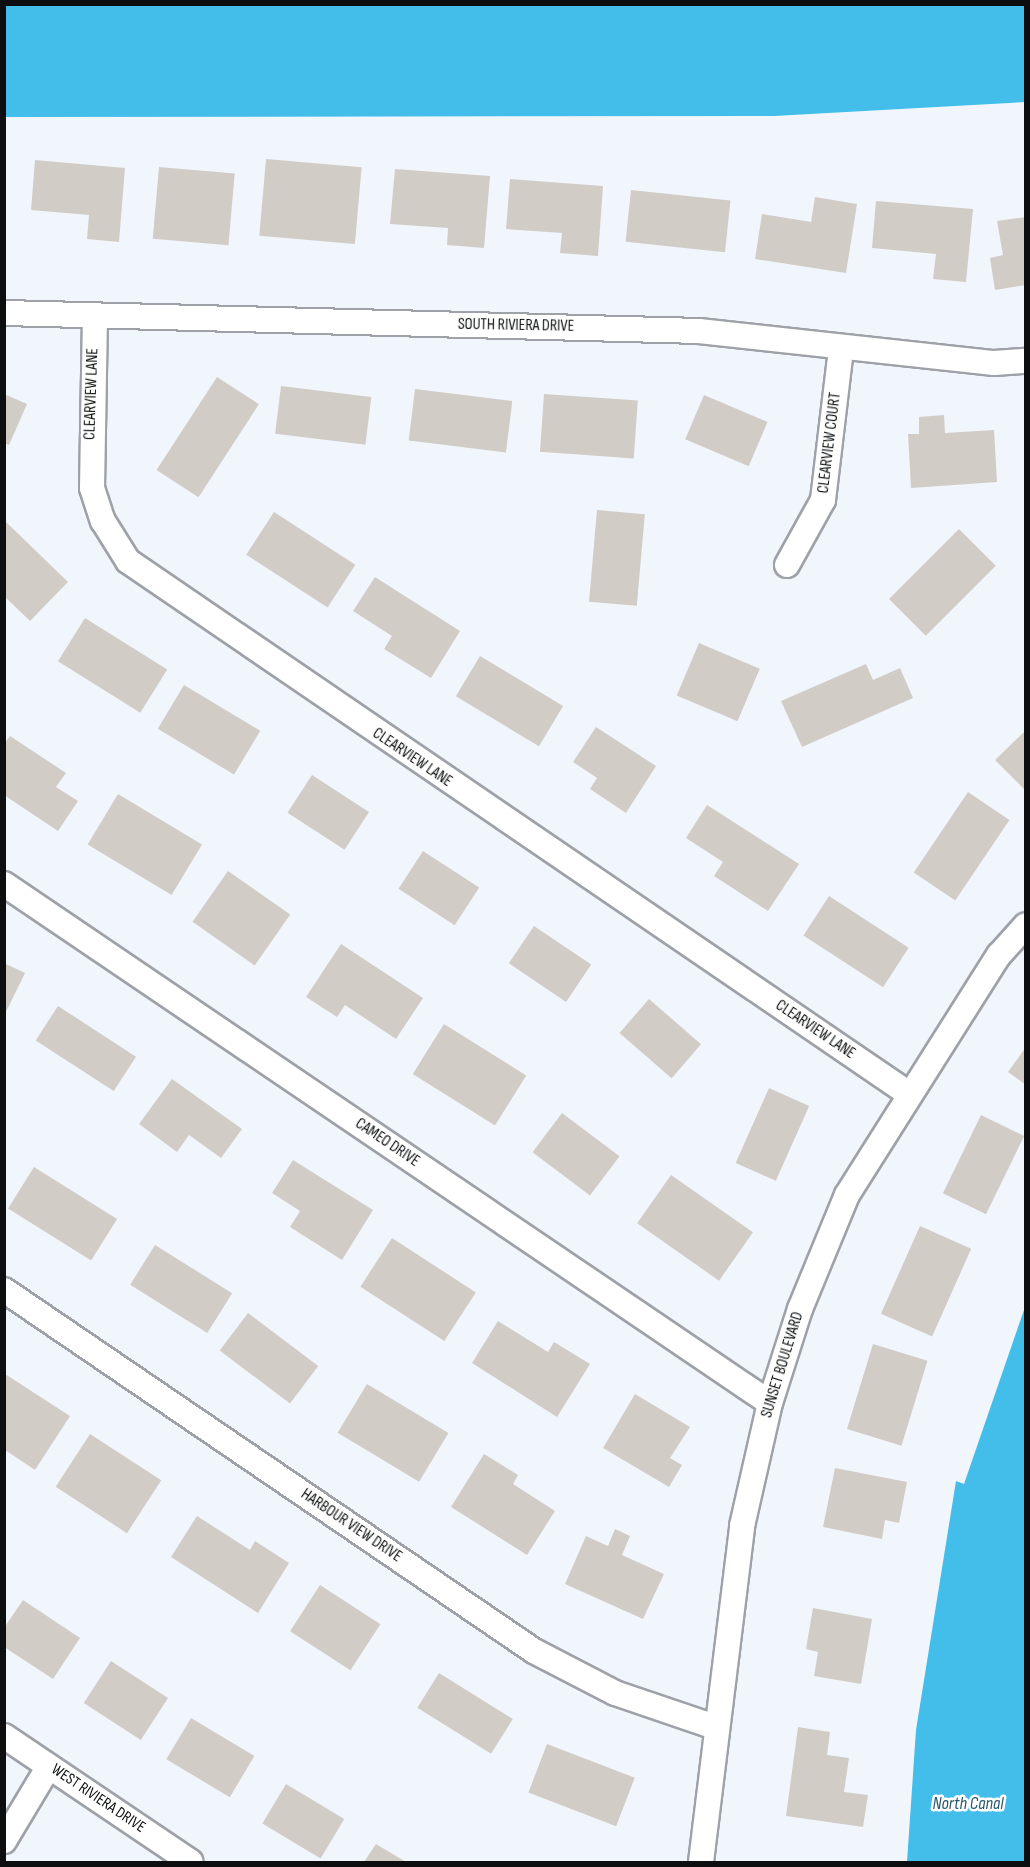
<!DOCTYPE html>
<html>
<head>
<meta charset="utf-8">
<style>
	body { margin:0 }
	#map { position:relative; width:1030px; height:1867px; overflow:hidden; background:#f1f6fd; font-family:"Sofia Sans Condensed",sans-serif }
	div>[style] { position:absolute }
	.water>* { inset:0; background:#43bde9 }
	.building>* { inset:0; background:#d2ccc7; transform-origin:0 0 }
	.roads { filter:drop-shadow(2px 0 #9ea2a8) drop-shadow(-2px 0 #9ea2a8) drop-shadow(0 2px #9ea2a8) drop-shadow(0 -2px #9ea2a8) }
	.minor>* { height:24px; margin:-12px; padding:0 12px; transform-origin:12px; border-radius:12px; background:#fff }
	span { translate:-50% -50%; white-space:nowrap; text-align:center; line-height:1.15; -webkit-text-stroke:5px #fff; paint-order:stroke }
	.street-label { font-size:16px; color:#0c0e0f }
	.water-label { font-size:18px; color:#27586b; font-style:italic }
	.frame { position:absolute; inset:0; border:6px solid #0c0e0f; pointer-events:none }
</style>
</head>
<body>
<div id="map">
	<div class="water">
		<div style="clip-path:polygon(4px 5px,1025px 5px,1025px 102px,774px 116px,5px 117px)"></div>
		<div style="clip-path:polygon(1025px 1307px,1025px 1862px,907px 1862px,916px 1730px,956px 1481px,964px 1484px)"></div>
	</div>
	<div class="building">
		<div style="left:266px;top:159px;width:96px;height:77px;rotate:5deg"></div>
		<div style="clip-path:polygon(35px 160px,125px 168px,119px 242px,87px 239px,89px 215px,31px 210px)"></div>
		<div style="left:159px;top:167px;width:76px;height:72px;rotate:5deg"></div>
		<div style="clip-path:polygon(395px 169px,490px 176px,484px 248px,447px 245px,448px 228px,390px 224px)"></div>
		<div style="clip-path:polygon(510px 179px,603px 186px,598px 256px,560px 253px,562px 233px,506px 229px)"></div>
		<div style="left:631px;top:190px;width:100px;height:52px;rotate:6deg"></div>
		<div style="clip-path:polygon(815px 197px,857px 204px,846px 273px,755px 259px,762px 214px,811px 222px)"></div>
		<div style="clip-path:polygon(876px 201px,973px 209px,966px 282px,933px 279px,936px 254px,872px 248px)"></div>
		<div style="clip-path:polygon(1026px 217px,1026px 285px,995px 290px,990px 258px,1003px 255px,997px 221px)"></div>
		<div style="left:217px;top:377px;width:50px;height:111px;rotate:33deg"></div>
		<div style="left:281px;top:386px;width:91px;height:48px;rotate:7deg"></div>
		<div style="left:415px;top:389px;width:98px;height:52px;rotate:7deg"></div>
		<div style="clip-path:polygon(4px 394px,27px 404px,9px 445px,4px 443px)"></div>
		<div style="left:544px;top:394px;width:94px;height:58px;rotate:4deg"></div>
		<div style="left:704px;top:395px;width:69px;height:48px;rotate:23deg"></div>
		<div style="clip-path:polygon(944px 415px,945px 433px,994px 430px,997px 482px,911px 488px,908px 434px,919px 434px,919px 417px)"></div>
		<div style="left:597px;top:510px;width:48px;height:92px;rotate:5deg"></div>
		<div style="left:274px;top:512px;width:97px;height:51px;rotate:33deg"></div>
		<div style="clip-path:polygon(4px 520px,68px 582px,30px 621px,4px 596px)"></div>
		<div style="left:959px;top:529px;width:52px;height:99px;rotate:45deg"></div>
		<div style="clip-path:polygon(375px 577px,460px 631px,431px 678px,384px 649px,392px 636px,353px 611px)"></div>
		<div style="left:85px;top:618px;width:97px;height:51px;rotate:32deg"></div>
		<div style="left:699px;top:643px;width:66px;height:57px;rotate:23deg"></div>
		<div style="left:480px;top:656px;width:97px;height:47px;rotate:31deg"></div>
		<div style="clip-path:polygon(866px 664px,873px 680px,900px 668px,913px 698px,802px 747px,781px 701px)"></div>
		<div style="left:184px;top:685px;width:89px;height:51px;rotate:31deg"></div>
		<div style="clip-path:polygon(596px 727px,656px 766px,626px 813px,590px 789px,597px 778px,573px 762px)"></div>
		<div style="clip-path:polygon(1026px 730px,1026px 791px,995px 760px)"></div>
		<div style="clip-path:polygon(10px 736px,66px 773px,56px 787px,78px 801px,58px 831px,4px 795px,4px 744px)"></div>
		<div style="left:312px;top:775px;width:68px;height:45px;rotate:33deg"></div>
		<div style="left:968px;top:792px;width:50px;height:97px;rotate:34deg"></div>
		<div style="left:118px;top:794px;width:98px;height:59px;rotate:31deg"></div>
		<div style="clip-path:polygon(707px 805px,799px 864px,768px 911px,714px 876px,723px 862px,686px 838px)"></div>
		<div style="left:423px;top:851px;width:67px;height:45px;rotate:33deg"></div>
		<div style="left:228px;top:871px;width:76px;height:62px;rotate:35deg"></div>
		<div style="left:829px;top:896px;width:95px;height:47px;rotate:33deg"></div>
		<div style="left:534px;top:926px;width:69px;height:45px;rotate:34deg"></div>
		<div style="clip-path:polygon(341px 944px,423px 998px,396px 1039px,345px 1005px,337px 1017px,306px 997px)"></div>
		<div style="clip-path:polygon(4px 963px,25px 973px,4px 1016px)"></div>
		<div style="left:649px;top:999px;width:69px;height:45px;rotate:41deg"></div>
		<div style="left:58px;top:1006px;width:93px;height:41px;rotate:33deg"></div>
		<div style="left:444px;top:1024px;width:97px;height:59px;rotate:32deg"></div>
		<div style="clip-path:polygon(1026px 1047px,1026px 1085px,1008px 1072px)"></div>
		<div style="clip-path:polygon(172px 1079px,242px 1129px,221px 1158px,189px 1135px,177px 1152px,139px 1124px)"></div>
		<div style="left:769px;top:1088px;width:44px;height:82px;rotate:24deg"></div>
		<div style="left:562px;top:1113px;width:72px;height:49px;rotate:37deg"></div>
		<div style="left:981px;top:1115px;width:48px;height:87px;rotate:26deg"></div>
		<div style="clip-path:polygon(293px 1160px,373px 1210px,342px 1260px,290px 1227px,300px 1211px,272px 1193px)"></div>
		<div style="left:34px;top:1167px;width:98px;height:49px;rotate:32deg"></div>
		<div style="left:671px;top:1175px;width:100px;height:59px;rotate:35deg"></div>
		<div style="left:920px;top:1226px;width:56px;height:96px;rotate:24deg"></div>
		<div style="left:392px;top:1238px;width:100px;height:58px;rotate:33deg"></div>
		<div style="left:155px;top:1245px;width:91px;height:47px;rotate:32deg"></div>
		<div style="left:248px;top:1313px;width:88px;height:47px;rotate:37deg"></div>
		<div style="clip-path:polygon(498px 1321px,548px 1352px,554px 1342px,590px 1364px,557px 1417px,472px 1363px)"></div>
		<div style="left:873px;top:1344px;width:57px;height:89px;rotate:17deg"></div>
		<div style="clip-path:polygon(5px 1374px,70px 1416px,35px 1470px,5px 1450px)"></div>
		<div style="left:367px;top:1384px;width:95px;height:57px;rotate:31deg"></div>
		<div style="clip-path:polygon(635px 1394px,690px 1427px,670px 1458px,682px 1465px,669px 1487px,603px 1448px)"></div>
		<div style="left:90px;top:1434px;width:85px;height:63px;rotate:33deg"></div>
		<div style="clip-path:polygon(484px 1454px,518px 1475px,513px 1484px,555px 1511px,527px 1555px,451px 1507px)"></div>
		<div style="clip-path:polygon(835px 1468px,907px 1482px,899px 1523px,885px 1520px,882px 1539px,823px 1527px)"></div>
		<div style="clip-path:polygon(197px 1516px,250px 1550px,255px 1541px,289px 1563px,258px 1613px,171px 1557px)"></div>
		<div style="clip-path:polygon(615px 1529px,630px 1536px,622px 1555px,664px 1574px,643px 1619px,565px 1584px,586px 1536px,608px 1546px)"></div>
		<div style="left:320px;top:1585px;width:72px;height:55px;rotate:33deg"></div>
		<div style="clip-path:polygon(23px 1600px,80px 1638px,53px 1679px,4px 1647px,4px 1628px)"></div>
		<div style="clip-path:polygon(813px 1608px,872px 1619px,861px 1684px,814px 1676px,818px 1652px,806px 1649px)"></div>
		<div style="left:111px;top:1661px;width:68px;height:50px;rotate:33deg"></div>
		<div style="left:439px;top:1673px;width:87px;height:41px;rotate:32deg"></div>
		<div style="left:191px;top:1718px;width:74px;height:48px;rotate:31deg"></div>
		<div style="clip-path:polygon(798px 1727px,830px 1732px,827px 1755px,849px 1758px,844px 1792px,868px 1795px,863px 1827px,786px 1816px)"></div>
		<div style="left:547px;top:1744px;width:94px;height:52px;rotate:21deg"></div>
		<div style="left:286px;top:1784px;width:68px;height:46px;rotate:31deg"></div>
		<div style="clip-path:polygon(376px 1844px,406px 1862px,364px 1862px)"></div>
	</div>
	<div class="roads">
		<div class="minor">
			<div style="left:4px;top:313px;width:695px;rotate:1.48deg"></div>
			<div style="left:699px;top:331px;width:297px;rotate:6.2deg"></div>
			<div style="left:994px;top:363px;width:32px;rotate:-4deg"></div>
			<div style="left:95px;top:316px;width:172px;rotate:91deg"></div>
			<div style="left:92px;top:488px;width:35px;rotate:72deg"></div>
			<div style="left:103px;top:521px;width:47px;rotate:58deg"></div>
			<div style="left:128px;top:561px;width:946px;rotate:34.31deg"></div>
			<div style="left:787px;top:565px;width:74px;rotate:-61deg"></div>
			<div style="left:823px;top:500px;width:153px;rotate:-83.2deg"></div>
			<div style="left:4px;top:884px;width:925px;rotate:34.12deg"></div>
			<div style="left:4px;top:1290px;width:641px;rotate:34.26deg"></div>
			<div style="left:534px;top:1651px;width:91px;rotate:27.4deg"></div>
			<div style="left:615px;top:1693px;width:106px;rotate:18.8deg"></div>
			<div style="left:4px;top:1736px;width:225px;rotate:34deg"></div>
			<div style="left:4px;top:1841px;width:87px;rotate:-59deg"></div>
			<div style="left:701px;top:1862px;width:338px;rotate:-83deg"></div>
			<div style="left:742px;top:1526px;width:126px;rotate:-77.2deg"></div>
			<div style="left:770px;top:1403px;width:99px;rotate:-72.3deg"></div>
			<div style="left:800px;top:1309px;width:123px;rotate:-67.6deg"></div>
			<div style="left:847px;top:1195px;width:284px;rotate:-57.7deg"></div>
			<div style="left:999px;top:955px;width:40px;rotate:-48deg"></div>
		</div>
	</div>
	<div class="street-label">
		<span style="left:516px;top:326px;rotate:1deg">SOUTH RIVIERA DRIVE</span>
		<span style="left:92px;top:394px;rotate:-88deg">CLEARVIEW LANE</span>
		<span style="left:830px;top:443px;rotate:-83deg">CLEARVIEW COURT</span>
		<span style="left:412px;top:758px;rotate:34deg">CLEARVIEW LANE</span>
		<span style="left:815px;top:1030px;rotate:34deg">CLEARVIEW LANE</span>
		<span style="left:387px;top:1143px;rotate:34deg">CAMEO DRIVE</span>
		<span style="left:783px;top:1365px;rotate:-73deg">SUNSET BOULEVARD</span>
		<span style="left:351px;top:1526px;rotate:34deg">HARBOUR VIEW DRIVE</span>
		<span style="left:98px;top:1799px;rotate:34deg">WEST RIVIERA DRIVE</span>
	</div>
	<div class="water-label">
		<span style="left:968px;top:1804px">North Canal</span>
	</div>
	<div class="frame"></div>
</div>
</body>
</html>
